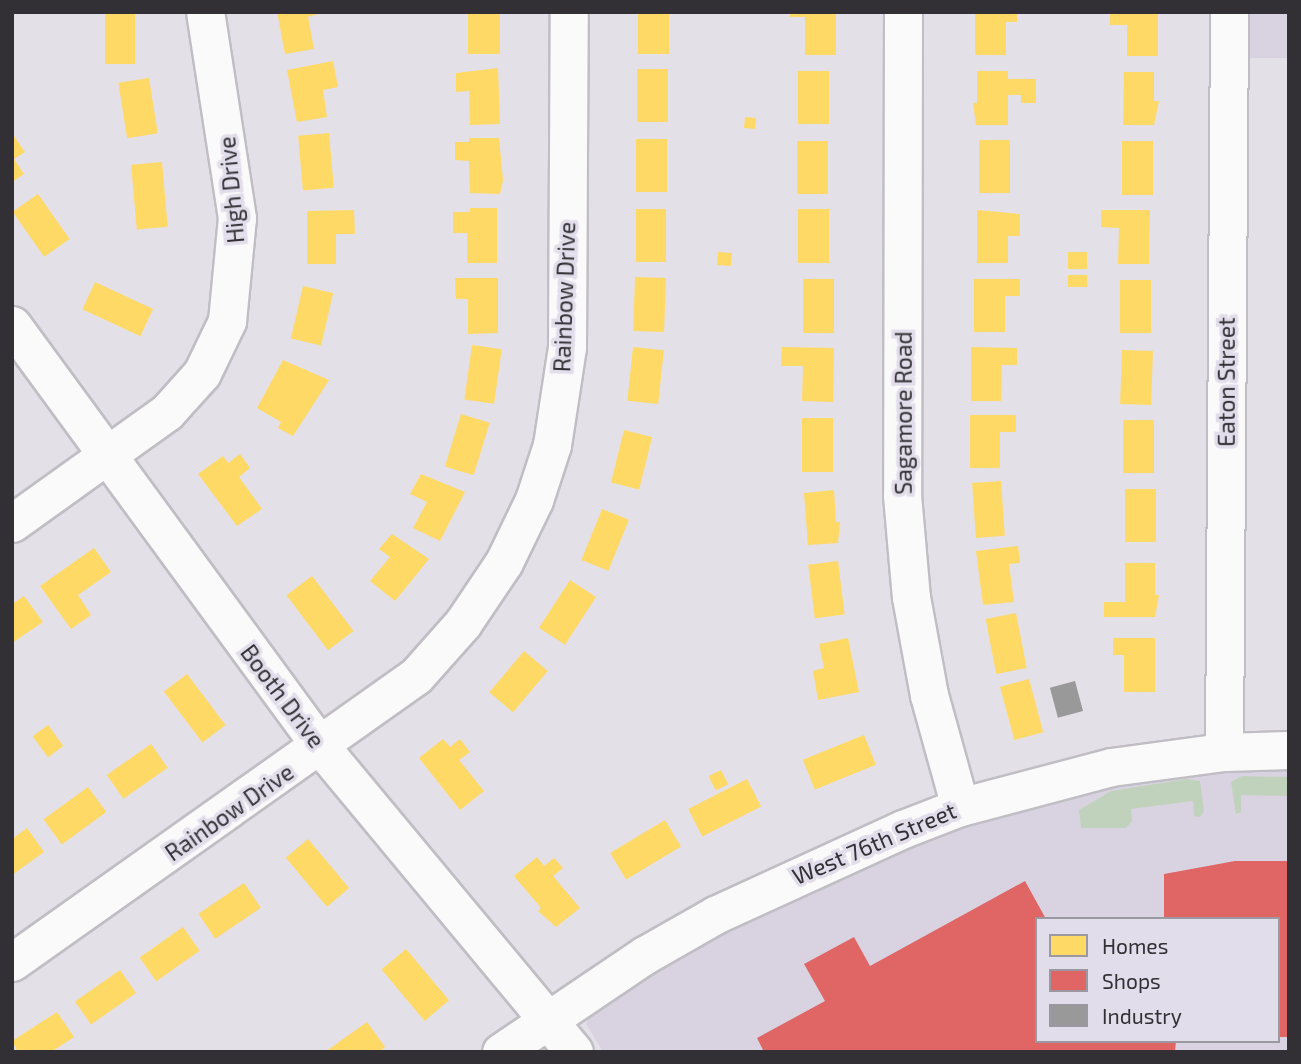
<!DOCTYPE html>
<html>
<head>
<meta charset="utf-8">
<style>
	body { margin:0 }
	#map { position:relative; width:1301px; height:1064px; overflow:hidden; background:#e3e0e7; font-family:"Exo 2",sans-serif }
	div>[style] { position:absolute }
	.built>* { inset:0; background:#d9d3e1; transform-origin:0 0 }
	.green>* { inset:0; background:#c0d2bc }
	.homes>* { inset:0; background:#ffd966; transform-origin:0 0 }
	.shops>* { inset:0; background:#e06666 }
	.industry>* { inset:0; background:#999; transform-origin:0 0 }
	.roads { filter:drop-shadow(2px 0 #c0bec4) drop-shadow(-2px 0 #c0bec4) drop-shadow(0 2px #c0bec4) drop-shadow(0 -2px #c0bec4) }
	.minor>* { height:37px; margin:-18.5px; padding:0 18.5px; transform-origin:18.5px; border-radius:18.5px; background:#fbfafb }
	span { translate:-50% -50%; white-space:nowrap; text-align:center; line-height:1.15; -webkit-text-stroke:7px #e2ddea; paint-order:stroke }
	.street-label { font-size:23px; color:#323035 }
	.frame { position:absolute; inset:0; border:14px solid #323035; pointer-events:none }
	.legend { position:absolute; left:1035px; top:917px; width:245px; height:126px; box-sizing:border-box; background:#e2ddea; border:2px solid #9c98a2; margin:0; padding:9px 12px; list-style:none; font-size:21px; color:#323035 }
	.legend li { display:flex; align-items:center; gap:14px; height:35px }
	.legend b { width:35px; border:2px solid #9c98a2 }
</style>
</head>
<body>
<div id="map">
	<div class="built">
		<div style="left:1241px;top:12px;width:48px;height:46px"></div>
		<div style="clip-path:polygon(evenodd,1289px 763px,1289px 1052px,603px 1052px,586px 1024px,592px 1009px,742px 915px,884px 851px,1021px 802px,1161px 774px,1289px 763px,1037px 919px,1278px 919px,1278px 1041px,1037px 1041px,1037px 919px)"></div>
	</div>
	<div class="green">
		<div style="clip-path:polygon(1242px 776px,1289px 777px,1289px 796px,1241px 795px,1241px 812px,1236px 814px,1231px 782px)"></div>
		<div style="clip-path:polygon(1187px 779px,1200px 781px,1204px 811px,1200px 817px,1194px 816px,1193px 801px,1131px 809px,1132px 821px,1126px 828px,1081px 828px,1079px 810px,1111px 791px)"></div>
	</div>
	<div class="homes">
		<div style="left:105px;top:12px;width:30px;height:52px"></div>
		<div style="clip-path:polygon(277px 12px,324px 12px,308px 17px,314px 49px,285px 54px)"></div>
		<div style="left:468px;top:12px;width:32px;height:42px"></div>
		<div style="left:638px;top:12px;width:31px;height:42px"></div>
		<div style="clip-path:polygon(790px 12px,836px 12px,836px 55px,805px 55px,805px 17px,790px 17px)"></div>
		<div style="clip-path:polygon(975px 12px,1017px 12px,1017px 22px,1006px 22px,1006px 55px,975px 55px)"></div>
		<div style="clip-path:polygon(1110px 12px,1158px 12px,1158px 56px,1127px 56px,1127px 25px,1110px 25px)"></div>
		<div style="clip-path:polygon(333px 61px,338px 87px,323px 90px,327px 117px,297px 122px,287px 70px)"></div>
		<div style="clip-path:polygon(498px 68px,500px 124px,470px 125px,469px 91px,456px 92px,456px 73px)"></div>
		<div style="left:637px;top:69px;width:31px;height:53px"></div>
		<div style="left:798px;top:71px;width:31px;height:53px"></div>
		<div style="clip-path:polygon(977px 71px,1008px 71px,1008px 79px,1036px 79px,1036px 103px,1021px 103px,1021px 95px,1008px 95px,1008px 125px,976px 125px,973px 103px,977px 103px)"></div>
		<div style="clip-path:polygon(1124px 72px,1154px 72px,1154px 101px,1159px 101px,1154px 125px,1123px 125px)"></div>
		<div style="left:149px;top:78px;width:56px;height:31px;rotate:81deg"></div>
		<div style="left:745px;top:117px;width:11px;height:11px;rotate:5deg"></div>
		<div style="clip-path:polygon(12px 133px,25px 152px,14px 159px,24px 174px,12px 182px)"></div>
		<div style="left:329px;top:133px;width:55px;height:31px;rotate:85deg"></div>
		<div style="clip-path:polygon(469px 138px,499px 138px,503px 180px,500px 194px,470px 193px,469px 161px,455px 160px,455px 142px,469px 142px)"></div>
		<div style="left:636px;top:139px;width:31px;height:53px"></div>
		<div style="left:979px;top:140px;width:31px;height:53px"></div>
		<div style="left:797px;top:141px;width:31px;height:53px"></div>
		<div style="left:1122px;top:141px;width:31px;height:54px"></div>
		<div style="left:162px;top:162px;width:65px;height:31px;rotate:85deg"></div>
		<div style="left:38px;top:194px;width:55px;height:31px;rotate:55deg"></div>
		<div style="clip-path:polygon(470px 208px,497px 208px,497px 263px,467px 263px,467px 233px,453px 233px,453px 212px,470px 212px)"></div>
		<div style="left:636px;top:209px;width:30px;height:53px"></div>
		<div style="left:798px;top:209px;width:31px;height:54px"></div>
		<div style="clip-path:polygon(354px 210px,355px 234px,336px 234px,336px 264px,307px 264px,307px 211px)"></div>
		<div style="clip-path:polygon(977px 210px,1020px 214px,1020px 236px,1008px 236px,1008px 263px,977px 263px)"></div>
		<div style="clip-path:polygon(1101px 210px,1150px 210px,1149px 264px,1118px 264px,1119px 228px,1101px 227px)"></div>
		<div style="left:718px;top:252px;width:14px;height:13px;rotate:4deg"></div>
		<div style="left:1068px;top:252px;width:19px;height:17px"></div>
		<div style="left:1068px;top:275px;width:19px;height:12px"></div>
		<div style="left:635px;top:277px;width:31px;height:54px;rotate:2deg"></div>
		<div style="clip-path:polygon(455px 278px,498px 278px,498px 333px,468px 334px,468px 299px,456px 299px)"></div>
		<div style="left:803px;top:279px;width:31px;height:54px"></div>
		<div style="clip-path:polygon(974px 279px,1020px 279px,1020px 296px,1005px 296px,1005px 332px,974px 332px)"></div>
		<div style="left:1120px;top:280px;width:31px;height:53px"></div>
		<div style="left:95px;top:282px;width:64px;height:30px;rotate:25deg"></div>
		<div style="left:303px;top:286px;width:31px;height:54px;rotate:13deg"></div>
		<div style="left:472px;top:345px;width:30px;height:55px;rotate:8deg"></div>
		<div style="left:633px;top:347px;width:31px;height:54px;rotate:6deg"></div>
		<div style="clip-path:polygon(782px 347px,834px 348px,833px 402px,802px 401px,803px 366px,781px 366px)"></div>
		<div style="clip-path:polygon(971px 347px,1017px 348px,1017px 365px,1002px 365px,1001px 401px,971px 401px)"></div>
		<div style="left:1122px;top:350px;width:31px;height:54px;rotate:2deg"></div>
		<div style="clip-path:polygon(283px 360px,329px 380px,293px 436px,278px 428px,281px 422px,257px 408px)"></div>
		<div style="left:461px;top:414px;width:30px;height:55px;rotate:17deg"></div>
		<div style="clip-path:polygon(970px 415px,1016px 415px,1016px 432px,1000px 432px,1000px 468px,970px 468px)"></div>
		<div style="left:802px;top:418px;width:31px;height:54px"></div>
		<div style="left:1123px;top:420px;width:31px;height:53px"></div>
		<div style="left:624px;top:430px;width:29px;height:54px;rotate:14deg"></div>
		<div style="clip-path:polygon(240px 454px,250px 468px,239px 477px,262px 509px,237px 526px,198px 474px,223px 456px,228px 463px)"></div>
		<div style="clip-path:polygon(421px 474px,465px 492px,440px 541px,413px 528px,427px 502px,410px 494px)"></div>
		<div style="left:1001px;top:481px;width:55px;height:29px;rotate:86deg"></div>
		<div style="left:1125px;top:489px;width:31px;height:53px"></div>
		<div style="clip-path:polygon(834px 490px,836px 522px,840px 522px,838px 543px,808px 545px,804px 493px)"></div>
		<div style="left:602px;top:509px;width:29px;height:55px;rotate:22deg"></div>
		<div style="clip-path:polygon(392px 534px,429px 559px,395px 601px,370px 581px,390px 557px,379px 549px)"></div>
		<div style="clip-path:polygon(1018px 546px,1020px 563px,1009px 564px,1014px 602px,983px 605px,976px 551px)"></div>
		<div style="clip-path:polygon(94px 548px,111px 572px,78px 595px,91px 615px,71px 629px,40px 586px)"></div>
		<div style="left:838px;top:561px;width:54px;height:30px;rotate:83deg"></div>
		<div style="clip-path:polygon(1125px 563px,1155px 563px,1155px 595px,1159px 595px,1155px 617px,1104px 617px,1104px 602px,1125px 602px)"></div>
		<div style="left:312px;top:576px;width:69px;height:32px;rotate:53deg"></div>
		<div style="left:570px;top:580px;width:31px;height:57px;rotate:33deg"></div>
		<div style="clip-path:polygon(24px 596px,43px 622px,12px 643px,12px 604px)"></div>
		<div style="left:1016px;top:613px;width:56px;height:31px;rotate:79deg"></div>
		<div style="clip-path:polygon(848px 638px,859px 692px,818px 700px,813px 671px,824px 668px,819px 644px)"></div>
		<div style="clip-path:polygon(1113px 638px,1155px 638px,1155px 692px,1124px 692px,1124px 655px,1113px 655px)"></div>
		<div style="left:524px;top:651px;width:31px;height:54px;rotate:40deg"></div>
		<div style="left:187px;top:674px;width:64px;height:29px;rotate:53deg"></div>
		<div style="left:1029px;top:679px;width:55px;height:30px;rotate:75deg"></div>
		<div style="left:48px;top:725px;width:26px;height:19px;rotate:54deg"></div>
		<div style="left:864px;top:735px;width:32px;height:66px;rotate:68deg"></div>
		<div style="clip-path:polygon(443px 739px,450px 747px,460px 739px,470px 752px,459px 760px,484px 791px,460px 810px,419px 758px)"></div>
		<div style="left:151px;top:744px;width:29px;height:54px;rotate:55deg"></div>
		<div style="left:721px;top:770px;width:16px;height:14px;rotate:63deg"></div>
		<div style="left:747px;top:779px;width:31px;height:66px;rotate:63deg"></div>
		<div style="left:88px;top:787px;width:31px;height:55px;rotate:54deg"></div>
		<div style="left:665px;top:820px;width:31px;height:64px;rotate:59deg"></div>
		<div style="clip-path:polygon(27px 828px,44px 852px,12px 875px,12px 839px)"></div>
		<div style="left:308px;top:839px;width:64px;height:29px;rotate:50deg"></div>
		<div style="clip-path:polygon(537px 857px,544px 866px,554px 858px,563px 868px,553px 876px,580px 908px,556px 927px,538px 911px,541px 908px,514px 876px)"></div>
		<div style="left:244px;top:883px;width:30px;height:55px;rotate:56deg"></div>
		<div style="left:183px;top:927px;width:29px;height:53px;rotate:55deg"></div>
		<div style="left:406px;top:949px;width:67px;height:32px;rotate:50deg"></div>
		<div style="left:120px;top:970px;width:28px;height:55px;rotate:55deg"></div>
		<div style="clip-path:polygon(57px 1012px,74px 1037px,51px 1052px,18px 1052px,12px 1041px)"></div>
		<div style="clip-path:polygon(367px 1022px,385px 1047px,379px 1052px,325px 1052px)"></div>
	</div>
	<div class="shops">
		<div style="clip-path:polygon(1235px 861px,1289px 861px,1289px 1037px,1278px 1037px,1278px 919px,1164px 919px,1164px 874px)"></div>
		<div style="clip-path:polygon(1025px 881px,1046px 919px,1037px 919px,1037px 1041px,1176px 1041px,1175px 1052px,764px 1052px,757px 1038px,825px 1001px,804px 964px,854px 937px,870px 966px)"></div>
	</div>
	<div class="industry">
		<div style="left:1075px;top:681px;width:31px;height:26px;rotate:75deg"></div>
	</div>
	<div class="roads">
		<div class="minor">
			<div style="left:903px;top:12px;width:483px;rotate:90.1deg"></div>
			<div style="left:902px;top:495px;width:102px;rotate:85deg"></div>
			<div style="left:911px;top:597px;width:100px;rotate:79.6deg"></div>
			<div style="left:929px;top:695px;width:116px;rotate:74.5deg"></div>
			<div style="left:12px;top:325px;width:523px;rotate:53.79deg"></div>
			<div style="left:321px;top:747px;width:396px;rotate:50.3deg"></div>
			<div style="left:12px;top:523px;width:191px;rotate:-35.6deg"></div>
			<div style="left:167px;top:412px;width:52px;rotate:-48.1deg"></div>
			<div style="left:202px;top:373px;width:58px;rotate:-64.3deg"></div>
			<div style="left:227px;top:321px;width:103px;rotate:-84.5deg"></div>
			<div style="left:237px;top:218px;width:208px;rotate:-98.8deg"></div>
			<div style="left:1224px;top:752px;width:740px;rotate:-89.61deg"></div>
			<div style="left:12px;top:962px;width:495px;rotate:-35.3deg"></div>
			<div style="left:416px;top:676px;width:71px;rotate:-48.4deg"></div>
			<div style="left:463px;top:623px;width:73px;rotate:-56.1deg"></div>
			<div style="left:504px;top:562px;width:69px;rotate:-64.2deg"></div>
			<div style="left:534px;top:500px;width:58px;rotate:-71.9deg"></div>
			<div style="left:552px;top:445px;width:99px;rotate:-81.3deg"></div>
			<div style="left:567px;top:347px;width:335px;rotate:-89.7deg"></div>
			<div style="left:501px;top:1052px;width:174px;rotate:-34deg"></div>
			<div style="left:645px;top:955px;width:81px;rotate:-29.7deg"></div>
			<div style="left:715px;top:915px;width:207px;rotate:-24.6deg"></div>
			<div style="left:903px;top:829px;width:61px;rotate:-21.1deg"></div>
			<div style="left:960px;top:807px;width:156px;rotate:-14.8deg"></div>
			<div style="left:1111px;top:767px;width:114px;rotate:-7.6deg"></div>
			<div style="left:1224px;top:752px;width:65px;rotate:-1.8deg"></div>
		</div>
	</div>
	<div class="street-label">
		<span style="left:231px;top:190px;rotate:-95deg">High Drive</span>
		<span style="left:564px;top:297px;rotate:-88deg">Rainbow Drive</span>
		<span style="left:1226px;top:382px;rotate:-90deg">Eaton Street</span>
		<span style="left:903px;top:413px;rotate:-90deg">Sagamore Road</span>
		<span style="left:283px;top:696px;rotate:53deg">Booth Drive</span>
		<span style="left:229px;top:812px;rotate:-35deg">Rainbow Drive</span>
		<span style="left:874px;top:843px;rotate:-23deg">West 76th Street</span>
	</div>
	<div class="frame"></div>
	<ul class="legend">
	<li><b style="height:19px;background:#ffd966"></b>Homes</li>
	<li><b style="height:19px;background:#e06666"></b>Shops</li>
	<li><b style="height:19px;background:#999"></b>Industry</li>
	</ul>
</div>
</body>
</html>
